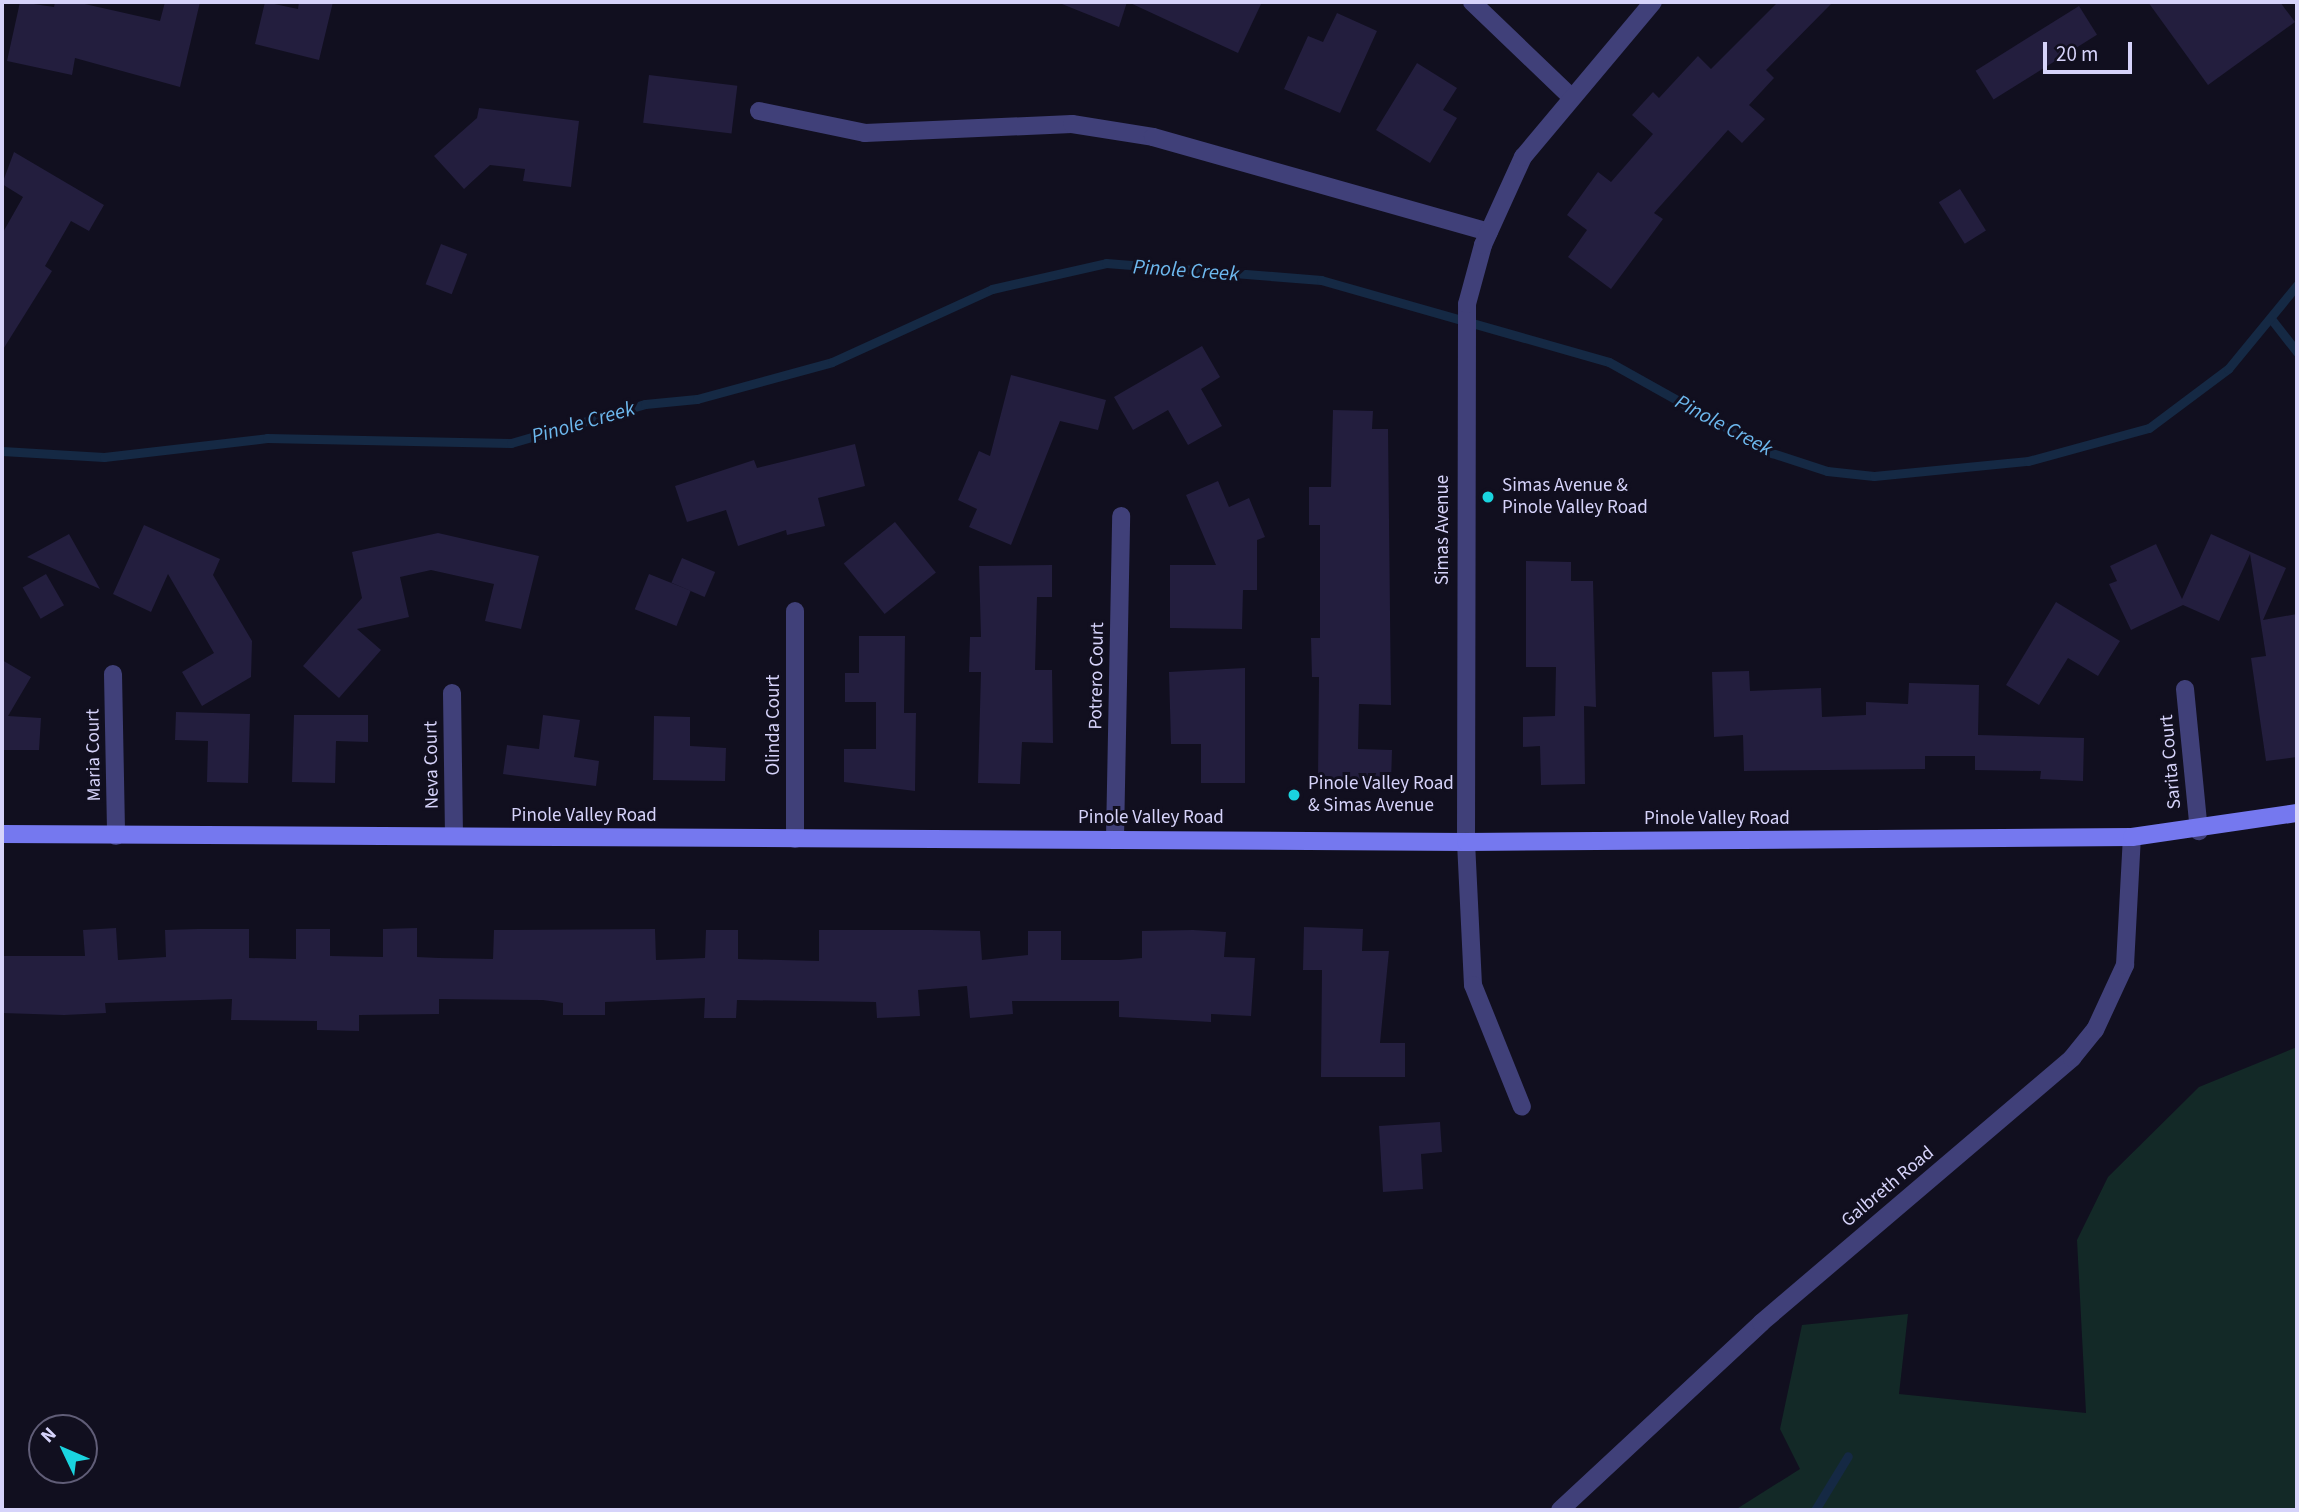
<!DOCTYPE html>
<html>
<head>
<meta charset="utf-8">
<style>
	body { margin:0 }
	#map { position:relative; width:2299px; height:1512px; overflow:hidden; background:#110f1f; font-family:"Source Sans 3",sans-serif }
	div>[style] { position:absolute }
	.green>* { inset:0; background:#132927 }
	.stream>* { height:9px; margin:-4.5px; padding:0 4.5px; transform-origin:4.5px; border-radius:4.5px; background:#152944 }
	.building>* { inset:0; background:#231e3e; transform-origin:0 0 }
	.minor>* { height:18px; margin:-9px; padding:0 9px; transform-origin:9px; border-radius:9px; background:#404079 }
	.tertiary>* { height:18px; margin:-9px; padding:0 9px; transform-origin:9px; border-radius:9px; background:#404079 }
	.secondary>* { height:18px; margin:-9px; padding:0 9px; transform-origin:9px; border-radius:9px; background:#7578ef }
	.dots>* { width:19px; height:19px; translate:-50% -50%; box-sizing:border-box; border:4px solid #110f1f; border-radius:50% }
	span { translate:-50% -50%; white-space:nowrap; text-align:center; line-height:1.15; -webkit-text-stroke:6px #110f1f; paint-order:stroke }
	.poi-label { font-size:19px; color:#d6d3fa }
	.left { translate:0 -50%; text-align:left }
	.street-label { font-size:19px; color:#d6d3fa }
	.water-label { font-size:21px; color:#6db8ee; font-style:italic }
	.frame { position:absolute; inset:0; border:4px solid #d6d3fa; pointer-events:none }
	.north { position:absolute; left:28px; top:1414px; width:70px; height:70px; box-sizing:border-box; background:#110f1f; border:2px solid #605d77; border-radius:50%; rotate:314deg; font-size:19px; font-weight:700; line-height:28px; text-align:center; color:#d6d3fa }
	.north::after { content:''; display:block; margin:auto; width:24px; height:32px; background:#1ad4df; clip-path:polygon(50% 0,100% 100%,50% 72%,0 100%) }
	.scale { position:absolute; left:2043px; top:42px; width:89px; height:32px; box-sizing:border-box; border:4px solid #d6d3fa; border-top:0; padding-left:9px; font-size:21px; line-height:24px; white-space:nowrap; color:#d6d3fa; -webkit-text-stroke:5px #110f1f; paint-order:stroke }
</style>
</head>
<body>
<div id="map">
	<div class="green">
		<div style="clip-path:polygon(2297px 1047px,2297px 1510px,1735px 1510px,1800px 1469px,1780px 1429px,1802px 1325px,1908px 1314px,1899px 1394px,2086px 1413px,2077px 1240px,2108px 1177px,2199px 1087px)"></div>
	</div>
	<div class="stream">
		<div style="left:2272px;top:320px;width:41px;rotate:52deg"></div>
		<div style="left:2px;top:451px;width:102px;rotate:3.4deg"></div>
		<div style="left:104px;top:457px;width:164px;rotate:-6.6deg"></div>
		<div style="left:267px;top:438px;width:244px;rotate:1.2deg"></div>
		<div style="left:511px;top:443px;width:140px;rotate:-16.2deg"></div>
		<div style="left:645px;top:404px;width:52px;rotate:-5.5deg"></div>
		<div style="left:697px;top:399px;width:140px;rotate:-15.3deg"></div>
		<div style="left:832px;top:362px;width:176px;rotate:-24.5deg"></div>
		<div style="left:992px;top:289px;width:117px;rotate:-12.8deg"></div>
		<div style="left:1106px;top:263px;width:216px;rotate:4.5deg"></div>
		<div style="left:1321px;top:280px;width:299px;rotate:15.9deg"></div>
		<div style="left:1609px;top:362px;width:187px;rotate:29.2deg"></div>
		<div style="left:1772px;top:453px;width:58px;rotate:18.1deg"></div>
		<div style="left:1827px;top:471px;width:47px;rotate:6.1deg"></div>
		<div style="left:1874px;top:476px;width:155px;rotate:-5.6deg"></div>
		<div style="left:2028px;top:461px;width:125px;rotate:-15.3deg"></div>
		<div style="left:2149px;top:428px;width:99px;rotate:-36.8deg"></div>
		<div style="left:2228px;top:369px;width:109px;rotate:-50.6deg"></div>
		<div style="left:1815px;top:1510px;width:63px;rotate:-58.6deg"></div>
	</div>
	<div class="building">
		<div style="clip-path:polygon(20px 2px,54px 7px,55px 2px,76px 2px,160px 21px,165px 2px,200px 2px,180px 87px,75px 58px,72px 75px,7px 61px)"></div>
		<div style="clip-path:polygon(265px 2px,298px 9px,299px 2px,333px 2px,319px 60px,255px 44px)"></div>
		<div style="clip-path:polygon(1057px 2px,1127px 2px,1119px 27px)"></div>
		<div style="clip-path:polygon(1128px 2px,1262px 2px,1238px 53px)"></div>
		<div style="clip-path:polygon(1778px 2px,1833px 2px,1766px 70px,1774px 78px,1749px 105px,1765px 119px,1742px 143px,1728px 130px,1654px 213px,1663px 219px,1611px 289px,1568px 257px,1587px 230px,1567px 215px,1598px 172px,1611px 182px,1653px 134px,1632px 115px,1653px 92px,1659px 98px,1698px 56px,1711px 69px)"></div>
		<div style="clip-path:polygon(2148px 2px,2280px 2px,2295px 22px,2208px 85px)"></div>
		<div style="left:2079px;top:6px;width:34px;height:122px;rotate:58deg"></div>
		<div style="clip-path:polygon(1337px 13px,1377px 31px,1340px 113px,1284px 89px,1308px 36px,1323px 42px)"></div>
		<div style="clip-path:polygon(1417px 63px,1457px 88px,1443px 110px,1457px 118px,1430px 163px,1376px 130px)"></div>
		<div style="left:649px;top:75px;width:89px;height:48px;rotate:7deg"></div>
		<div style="clip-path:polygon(479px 108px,579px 121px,571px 187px,523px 181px,525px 169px,490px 165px,464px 189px,434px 156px,477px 118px)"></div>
		<div style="clip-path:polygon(14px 152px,104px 205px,89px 231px,71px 221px,45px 266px,52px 271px,2px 351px,2px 234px,23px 197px,2px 184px)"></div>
		<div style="left:1960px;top:189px;width:49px;height:25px;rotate:58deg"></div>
		<div style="left:441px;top:244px;width:28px;height:43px;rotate:21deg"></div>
		<div style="clip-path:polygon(1202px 346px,1220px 377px,1201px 389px,1222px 426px,1188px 445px,1168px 410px,1133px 430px,1114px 397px)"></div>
		<div style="clip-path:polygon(1011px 375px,1106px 400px,1098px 430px,1060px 421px,1011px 545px,969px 527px,977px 509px,958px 500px,979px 451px,990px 456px)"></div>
		<div style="clip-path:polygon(1333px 410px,1373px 411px,1372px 429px,1388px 429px,1391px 705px,1359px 704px,1358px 749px,1392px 750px,1391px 782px,1318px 780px,1319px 677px,1312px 677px,1311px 638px,1320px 638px,1320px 525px,1309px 525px,1309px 487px,1331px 487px)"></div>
		<div style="clip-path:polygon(855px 444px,865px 486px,818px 498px,825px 526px,787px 535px,786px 530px,738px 546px,726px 510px,687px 522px,675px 486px,754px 460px,757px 468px)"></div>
		<div style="clip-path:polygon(1218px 481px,1229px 507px,1249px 498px,1265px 537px,1257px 540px,1257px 590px,1243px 590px,1242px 629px,1170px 628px,1170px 565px,1216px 565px,1186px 495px)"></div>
		<div style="left:895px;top:522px;width:65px;height:66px;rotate:51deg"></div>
		<div style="clip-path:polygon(144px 525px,220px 559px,213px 575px,252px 641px,251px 677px,202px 706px,182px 672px,214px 653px,168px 574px,151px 612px,113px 594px)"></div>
		<div style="clip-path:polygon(438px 533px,539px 556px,521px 629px,485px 621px,494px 584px,431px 570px,400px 577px,409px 617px,357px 629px,381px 650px,339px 698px,303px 666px,362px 598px,352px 552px)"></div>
		<div style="clip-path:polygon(69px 534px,100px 589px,27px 557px)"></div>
		<div style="clip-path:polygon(2211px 534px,2286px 568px,2263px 620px,2297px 614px,2297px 757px,2266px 761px,2251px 658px,2266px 656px,2250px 554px,2219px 621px,2183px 605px,2131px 630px,2109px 584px,2117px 581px,2110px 566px,2156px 544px,2182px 599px)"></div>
		<div style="left:682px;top:558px;width:36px;height:27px;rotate:23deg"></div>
		<div style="clip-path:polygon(1526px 561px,1571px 562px,1571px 581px,1593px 581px,1596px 707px,1584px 706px,1585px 784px,1541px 785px,1540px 746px,1523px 747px,1523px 717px,1555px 716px,1556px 667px,1526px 667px)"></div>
		<div style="clip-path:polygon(1052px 565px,1052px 597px,1037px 597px,1035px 670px,1052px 670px,1053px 743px,1022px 742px,1020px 784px,978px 783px,981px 672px,969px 672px,970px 637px,981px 637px,979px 566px)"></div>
		<div style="left:46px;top:574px;width:36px;height:27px;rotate:60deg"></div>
		<div style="left:649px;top:574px;width:45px;height:38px;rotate:22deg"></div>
		<div style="clip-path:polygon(2056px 602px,2120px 641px,2098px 676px,2068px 658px,2039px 705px,2006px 685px)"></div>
		<div style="clip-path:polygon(859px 636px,905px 636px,904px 713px,916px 713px,915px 791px,844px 782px,844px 749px,876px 749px,876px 702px,845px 702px,845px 673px,859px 673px)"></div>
		<div style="clip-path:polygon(2px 660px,31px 677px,8px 716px,41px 718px,39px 750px,2px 750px)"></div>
		<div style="clip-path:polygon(1245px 668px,1245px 783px,1201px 783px,1201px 744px,1171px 744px,1169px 672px)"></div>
		<div style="clip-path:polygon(1749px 671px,1750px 691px,1821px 688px,1822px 717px,1866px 715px,1866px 702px,1908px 704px,1909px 683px,1979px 685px,1978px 735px,2084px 738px,2083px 781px,2040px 779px,2041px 771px,1975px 770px,1975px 756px,1925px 756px,1925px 769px,1744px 771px,1743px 735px,1714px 737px,1712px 672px)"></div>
		<div style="clip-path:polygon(176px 712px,250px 714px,248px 783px,207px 782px,208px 741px,175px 740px)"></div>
		<div style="clip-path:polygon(294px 715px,368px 715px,368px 742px,336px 741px,335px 783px,292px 782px)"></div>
		<div style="clip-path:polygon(543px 715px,580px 720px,574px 757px,599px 761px,596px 786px,503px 774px,507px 745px,539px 749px)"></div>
		<div style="clip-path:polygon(654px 716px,690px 717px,690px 746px,726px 748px,725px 781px,653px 780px)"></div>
		<div style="clip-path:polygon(1304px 927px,1363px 929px,1362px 951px,1389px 951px,1380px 1043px,1405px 1043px,1405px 1077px,1321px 1077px,1322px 970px,1303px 970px)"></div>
		<div style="clip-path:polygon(116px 928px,118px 960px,166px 957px,165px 930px,198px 929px,249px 929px,249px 958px,296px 959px,296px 929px,330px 929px,330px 956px,383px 957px,383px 929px,417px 928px,417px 957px,439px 958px,493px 959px,494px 930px,655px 929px,656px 960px,705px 958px,706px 930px,738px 930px,738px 959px,819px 961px,819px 930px,931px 930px,980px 931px,982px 960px,1028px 955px,1028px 931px,1061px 931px,1061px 960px,1119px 960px,1142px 958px,1142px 931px,1193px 930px,1226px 932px,1224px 957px,1255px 958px,1251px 1016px,1211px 1014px,1211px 1022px,1119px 1017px,1119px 1001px,1012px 1001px,1013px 1014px,970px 1018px,967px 986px,918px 990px,920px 1016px,877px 1018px,876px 1002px,737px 1000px,736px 1018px,704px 1018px,705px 998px,605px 1002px,605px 1015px,563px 1015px,563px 1003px,543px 1000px,439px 999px,439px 1014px,359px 1015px,359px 1031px,317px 1030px,317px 1021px,231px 1020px,232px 999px,105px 1003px,106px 1013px,64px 1015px,2px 1013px,2px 956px,85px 956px,83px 930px)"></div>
		<div style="clip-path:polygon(1440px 1122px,1442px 1152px,1421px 1154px,1423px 1189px,1383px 1192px,1379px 1126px)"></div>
	</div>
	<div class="minor">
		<div style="left:1472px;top:2px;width:134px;rotate:43.8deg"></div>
		<div style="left:759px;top:111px;width:108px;rotate:11.7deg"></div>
		<div style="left:865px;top:133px;width:207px;rotate:-2.5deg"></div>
		<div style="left:1072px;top:124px;width:82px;rotate:9.1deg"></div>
		<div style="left:1153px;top:137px;width:349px;rotate:15.8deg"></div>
		<div style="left:795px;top:611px;width:228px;rotate:90deg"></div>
		<div style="left:113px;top:674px;width:162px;rotate:88.9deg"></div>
		<div style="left:2185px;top:689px;width:143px;rotate:84.4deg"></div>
		<div style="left:452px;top:693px;width:143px;rotate:89.2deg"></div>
		<div style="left:1115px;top:838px;width:322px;rotate:-88.9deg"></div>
		<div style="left:1466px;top:842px;width:143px;rotate:87.2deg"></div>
		<div style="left:1473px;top:985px;width:131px;rotate:68.1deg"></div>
		<div style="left:1560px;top:1510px;width:275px;rotate:-42.9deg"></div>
		<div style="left:1761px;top:1323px;width:409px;rotate:-40.4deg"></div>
		<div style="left:2072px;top:1058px;width:36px;rotate:-51deg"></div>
		<div style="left:2095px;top:1030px;width:72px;rotate:-65.2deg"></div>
		<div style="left:2125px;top:965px;width:128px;rotate:-86.9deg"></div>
	</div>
	<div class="tertiary">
		<div style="left:1466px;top:842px;width:538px;rotate:-89.89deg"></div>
		<div style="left:1467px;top:304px;width:61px;rotate:-74.8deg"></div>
		<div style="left:1483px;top:245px;width:97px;rotate:-65.6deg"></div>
		<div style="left:1523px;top:157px;width:202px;rotate:-50deg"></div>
	</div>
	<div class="secondary">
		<div style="left:2px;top:834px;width:1464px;rotate:0.31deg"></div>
		<div style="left:1466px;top:842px;width:666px;rotate:-0.43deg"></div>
		<div style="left:2132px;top:837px;width:167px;rotate:-8.3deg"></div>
	</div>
	<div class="dots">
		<div style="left:1488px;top:497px;background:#1ad4df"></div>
		<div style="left:1294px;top:795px;background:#1ad4df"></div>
	</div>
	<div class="poi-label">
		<span class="left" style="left:1502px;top:497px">Simas Avenue &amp;<br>Pinole Valley Road</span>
		<span class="left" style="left:1308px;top:795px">Pinole Valley Road<br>&amp; Simas Avenue</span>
	</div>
	<div class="street-label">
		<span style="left:1443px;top:530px;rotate:-90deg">Simas Avenue</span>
		<span style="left:1097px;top:676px;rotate:-89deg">Potrero Court</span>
		<span style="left:774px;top:725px;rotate:-90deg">Olinda Court</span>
		<span style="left:94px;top:755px;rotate:-91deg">Maria Court</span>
		<span style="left:2171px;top:762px;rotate:-95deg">Sarita Court</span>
		<span style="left:432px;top:765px;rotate:-91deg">Neva Court</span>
		<span style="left:584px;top:816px">Pinole Valley Road</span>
		<span style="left:1151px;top:818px">Pinole Valley Road</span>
		<span style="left:1717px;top:819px">Pinole Valley Road</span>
		<span style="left:1888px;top:1187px;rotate:-40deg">Galbreth Road</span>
	</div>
	<div class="water-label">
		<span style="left:1186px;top:270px;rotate:4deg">Pinole Creek</span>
		<span style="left:583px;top:422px;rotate:-16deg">Pinole Creek</span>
		<span style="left:1724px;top:425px;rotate:28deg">Pinole Creek</span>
	</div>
	<div class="frame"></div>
	<div class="north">N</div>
	<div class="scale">20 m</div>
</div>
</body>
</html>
